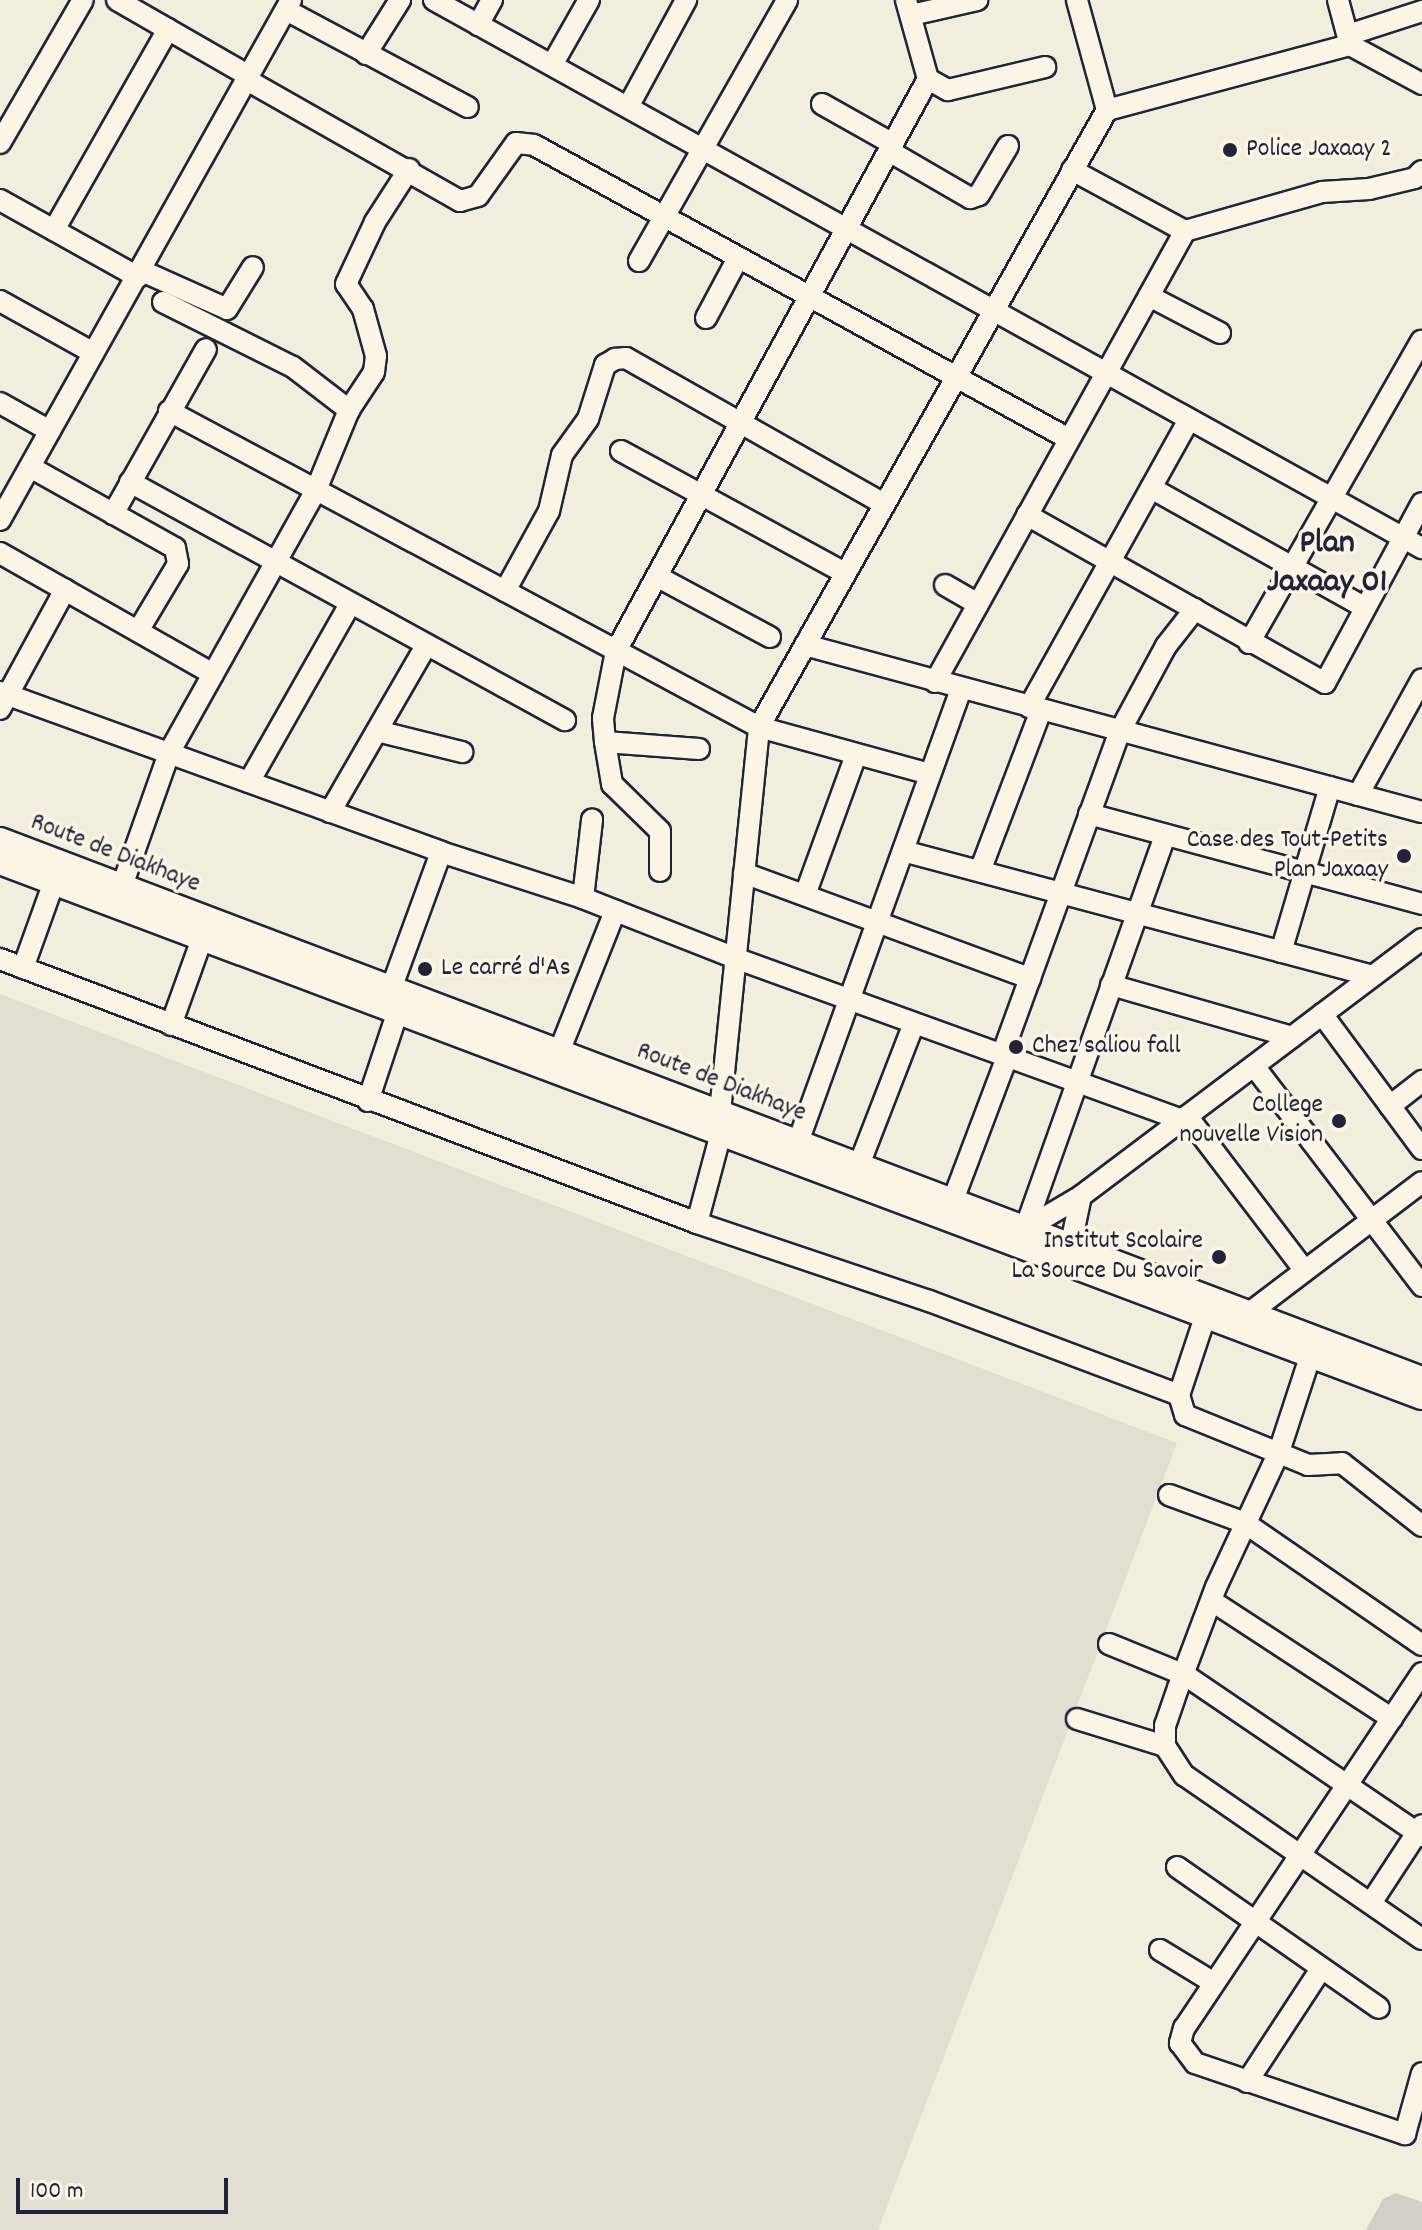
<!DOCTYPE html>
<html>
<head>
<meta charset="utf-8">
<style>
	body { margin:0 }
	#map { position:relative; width:1422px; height:2230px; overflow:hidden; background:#f3edde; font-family:Dekko,sans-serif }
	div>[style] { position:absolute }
	.built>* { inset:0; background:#e3ded2 }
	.green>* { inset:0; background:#d4cfc6 }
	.roads { filter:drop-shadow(2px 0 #22223b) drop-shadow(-2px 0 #22223b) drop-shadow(0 2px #22223b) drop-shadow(0 -2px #22223b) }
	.minor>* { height:20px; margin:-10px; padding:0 10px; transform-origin:10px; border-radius:10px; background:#fcf5e5 }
	.major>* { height:24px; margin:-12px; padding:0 12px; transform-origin:12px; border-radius:12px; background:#fcf5e5 }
	.dots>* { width:22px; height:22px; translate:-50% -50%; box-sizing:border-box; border:4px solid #fcf5e5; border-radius:50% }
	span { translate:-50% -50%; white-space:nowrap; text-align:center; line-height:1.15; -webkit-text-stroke:7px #fcf5e5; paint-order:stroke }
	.poi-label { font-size:26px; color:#22223b }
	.left { translate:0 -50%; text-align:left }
	.right { translate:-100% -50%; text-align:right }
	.street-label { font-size:26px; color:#22223b }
	.district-label { font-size:34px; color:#22223b; font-weight:700 }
	.scale { position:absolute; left:16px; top:2178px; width:212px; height:36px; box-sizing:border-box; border:4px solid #22223b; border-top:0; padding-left:10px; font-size:24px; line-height:28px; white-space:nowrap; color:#22223b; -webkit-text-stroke:6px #fcf5e5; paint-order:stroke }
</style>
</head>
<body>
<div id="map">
	<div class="built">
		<div style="clip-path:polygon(0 994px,1177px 1443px,878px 2230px,0 2230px)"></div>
	</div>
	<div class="green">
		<div style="clip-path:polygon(1396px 2193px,1422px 2202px,1422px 2230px,1366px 2230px,1383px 2199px)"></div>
	</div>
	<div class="roads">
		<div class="minor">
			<div style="left:117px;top:0;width:152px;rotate:29.9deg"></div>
			<div style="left:434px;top:0;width:1130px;rotate:29.02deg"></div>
			<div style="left:1338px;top:0;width:47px;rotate:75.1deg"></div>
			<div style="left:286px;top:10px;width:206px;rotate:28.1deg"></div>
			<div style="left:911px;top:15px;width:68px;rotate:-12.8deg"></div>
			<div style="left:478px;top:25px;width:29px;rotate:-61deg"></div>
			<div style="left:1348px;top:35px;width:78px;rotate:-18deg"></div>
			<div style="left:366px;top:54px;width:64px;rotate:-57.8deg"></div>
			<div style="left:552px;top:65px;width:75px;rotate:-60.4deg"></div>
			<div style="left:928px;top:79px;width:23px;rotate:29deg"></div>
			<div style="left:948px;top:90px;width:100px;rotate:-13.3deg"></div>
			<div style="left:247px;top:80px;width:245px;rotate:29.6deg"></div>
			<div style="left:460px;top:201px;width:19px;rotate:-16deg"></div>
			<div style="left:478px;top:196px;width:65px;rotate:-54.4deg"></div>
			<div style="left:516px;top:143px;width:18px;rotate:6deg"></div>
			<div style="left:534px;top:145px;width:610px;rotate:28.79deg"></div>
			<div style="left:822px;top:104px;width:81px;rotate:29.4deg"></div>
			<div style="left:628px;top:107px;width:122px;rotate:-61.5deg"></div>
			<div style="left:1107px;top:110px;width:252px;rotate:-15deg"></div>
			<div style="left:1350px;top:45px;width:82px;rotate:28.4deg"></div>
			<div style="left:0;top:143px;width:165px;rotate:-59.9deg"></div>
			<div style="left:889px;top:151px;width:94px;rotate:30.1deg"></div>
			<div style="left:970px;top:198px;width:9px;rotate:-18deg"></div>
			<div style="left:979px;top:195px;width:57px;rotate:-59.4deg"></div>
			<div style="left:1072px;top:170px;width:128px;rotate:28.4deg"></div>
			<div style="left:1185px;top:231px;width:142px;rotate:-15.9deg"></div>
			<div style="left:1322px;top:192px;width:47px;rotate:-3.7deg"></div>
			<div style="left:1369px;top:189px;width:47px;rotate:-13.4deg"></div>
			<div style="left:1415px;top:178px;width:10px;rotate:-45deg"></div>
			<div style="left:0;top:200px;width:158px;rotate:29.2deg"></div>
			<div style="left:54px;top:230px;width:231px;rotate:-60.4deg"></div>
			<div style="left:639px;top:261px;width:300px;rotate:-60.4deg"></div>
			<div style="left:142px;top:271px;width:93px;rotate:24.1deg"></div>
			<div style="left:227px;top:309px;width:49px;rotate:-58.2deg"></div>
			<div style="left:1149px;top:296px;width:80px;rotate:27.5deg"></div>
			<div style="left:0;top:301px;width:105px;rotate:29deg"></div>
			<div style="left:163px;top:302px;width:145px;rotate:26.6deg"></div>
			<div style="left:293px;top:367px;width:71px;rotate:37.5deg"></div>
			<div style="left:706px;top:318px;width:68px;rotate:-61.9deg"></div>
			<div style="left:0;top:403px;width:57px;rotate:29.2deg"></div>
			<div style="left:169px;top:411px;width:669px;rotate:28.17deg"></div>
			<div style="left:759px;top:727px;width:177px;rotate:15.4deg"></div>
			<div style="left:621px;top:451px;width:255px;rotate:28.6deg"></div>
			<div style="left:30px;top:467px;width:166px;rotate:29.2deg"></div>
			<div style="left:175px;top:548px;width:16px;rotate:79deg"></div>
			<div style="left:178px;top:564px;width:78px;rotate:120.8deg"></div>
			<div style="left:130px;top:482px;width:496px;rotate:28.7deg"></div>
			<div style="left:1151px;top:488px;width:244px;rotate:29.2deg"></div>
			<div style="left:113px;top:514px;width:189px;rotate:-60.6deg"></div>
			<div style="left:1027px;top:515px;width:342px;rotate:29.4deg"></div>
			<div style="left:1325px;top:683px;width:204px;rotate:-61.7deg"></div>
			<div style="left:0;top:520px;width:596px;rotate:-60.77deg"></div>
			<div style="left:0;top:553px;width:245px;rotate:29.6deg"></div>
			<div style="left:658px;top:577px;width:127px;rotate:28.2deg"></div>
			<div style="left:945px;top:585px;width:38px;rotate:30deg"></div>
			<div style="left:505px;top:591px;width:91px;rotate:-61.2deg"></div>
			<div style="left:549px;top:511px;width:57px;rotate:-76.9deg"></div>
			<div style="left:562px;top:455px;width:44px;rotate:-54.2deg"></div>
			<div style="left:588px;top:419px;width:57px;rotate:-72.5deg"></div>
			<div style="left:605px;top:365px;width:12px;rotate:-31deg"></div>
			<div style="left:615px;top:359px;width:11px;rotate:-5deg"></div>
			<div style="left:626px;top:358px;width:296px;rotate:29.5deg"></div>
			<div style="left:1249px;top:643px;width:348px;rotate:-60.3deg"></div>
			<div style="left:805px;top:645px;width:639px;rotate:15.15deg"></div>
			<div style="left:935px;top:682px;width:516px;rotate:-61deg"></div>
			<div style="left:0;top:692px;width:469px;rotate:19.9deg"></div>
			<div style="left:441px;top:852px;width:149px;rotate:17.9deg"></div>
			<div style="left:583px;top:898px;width:163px;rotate:21.5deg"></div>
			<div style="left:735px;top:958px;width:475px;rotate:19.9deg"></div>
			<div style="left:1029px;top:707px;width:329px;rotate:-60.9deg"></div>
			<div style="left:0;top:709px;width:136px;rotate:-61.4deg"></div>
			<div style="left:377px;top:731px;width:88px;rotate:13.9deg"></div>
			<div style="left:605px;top:742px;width:43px;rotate:80.5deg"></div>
			<div style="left:612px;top:784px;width:67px;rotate:44.4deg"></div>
			<div style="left:660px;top:831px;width:40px;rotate:90deg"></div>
			<div style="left:699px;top:749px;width:94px;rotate:-175.7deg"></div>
			<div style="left:605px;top:742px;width:24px;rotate:-95deg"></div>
			<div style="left:603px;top:718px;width:68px;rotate:-79deg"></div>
			<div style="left:616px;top:651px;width:652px;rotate:-61.39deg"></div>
			<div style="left:928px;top:79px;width:82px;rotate:-105.6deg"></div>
			<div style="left:249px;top:782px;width:205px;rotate:-60.4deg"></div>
			<div style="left:1358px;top:795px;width:132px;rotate:-61.1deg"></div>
			<div style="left:330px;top:812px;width:192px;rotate:-60deg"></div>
			<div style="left:1089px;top:814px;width:345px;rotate:15.1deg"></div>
			<div style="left:903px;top:851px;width:486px;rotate:14.9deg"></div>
			<div style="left:980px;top:871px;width:172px;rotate:-69.2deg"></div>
			<div style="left:744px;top:873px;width:305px;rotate:20.2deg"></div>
			<div style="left:122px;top:886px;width:141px;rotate:-70.5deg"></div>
			<div style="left:169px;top:753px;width:301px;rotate:-60.8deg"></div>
			<div style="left:316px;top:490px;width:87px;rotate:-67.6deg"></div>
			<div style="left:349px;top:410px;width:45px;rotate:-56.7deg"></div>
			<div style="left:374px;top:372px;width:16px;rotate:-83deg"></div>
			<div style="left:376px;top:356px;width:49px;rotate:-105.5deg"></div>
			<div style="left:363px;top:309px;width:30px;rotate:-124deg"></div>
			<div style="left:346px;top:284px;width:68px;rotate:-64.9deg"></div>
			<div style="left:375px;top:222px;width:63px;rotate:-57.3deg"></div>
			<div style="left:805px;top:895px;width:149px;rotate:-70deg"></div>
			<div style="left:583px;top:898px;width:79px;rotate:-83.4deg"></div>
			<div style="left:1281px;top:952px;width:172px;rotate:-73.5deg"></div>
			<div style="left:0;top:959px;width:745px;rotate:20.74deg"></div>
			<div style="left:697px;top:1223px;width:245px;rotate:18.6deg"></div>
			<div style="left:929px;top:1301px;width:267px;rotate:20.6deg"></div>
			<div style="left:23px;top:968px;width:91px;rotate:-70.2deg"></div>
			<div style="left:1111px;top:985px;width:188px;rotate:16deg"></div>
			<div style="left:391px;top:989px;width:146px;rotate:-69.9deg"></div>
			<div style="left:1322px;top:1014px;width:168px;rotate:53.5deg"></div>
			<div style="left:171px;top:1025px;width:95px;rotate:-70.2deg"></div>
			<div style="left:559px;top:1052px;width:152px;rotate:-68.3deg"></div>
			<div style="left:1002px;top:1055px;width:345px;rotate:-70deg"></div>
			<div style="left:1120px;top:731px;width:97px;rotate:-61.6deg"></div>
			<div style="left:1166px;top:646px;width:47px;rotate:-51.9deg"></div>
			<div style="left:1254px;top:1066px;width:277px;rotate:52.6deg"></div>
			<div style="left:368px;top:1101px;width:95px;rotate:-71.6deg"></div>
			<div style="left:1390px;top:1106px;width:41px;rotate:-38deg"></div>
			<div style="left:720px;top:1112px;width:387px;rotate:-84.2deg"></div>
			<div style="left:759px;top:727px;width:708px;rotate:-60.58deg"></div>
			<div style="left:1107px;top:110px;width:114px;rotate:-105.3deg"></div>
			<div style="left:1187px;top:1116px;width:191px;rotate:52.7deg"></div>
			<div style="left:798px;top:1142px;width:481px;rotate:-70.2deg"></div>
			<div style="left:859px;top:1165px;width:152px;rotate:-68.8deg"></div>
			<div style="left:953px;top:1200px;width:153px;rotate:-69.3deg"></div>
			<div style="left:697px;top:1223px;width:93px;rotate:-75.1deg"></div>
			<div style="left:1025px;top:1229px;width:418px;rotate:-70.4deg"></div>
			<div style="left:1019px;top:1239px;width:12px;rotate:-59deg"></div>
			<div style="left:1025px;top:1229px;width:65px;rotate:-30.5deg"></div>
			<div style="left:1081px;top:1196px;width:427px;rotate:-37deg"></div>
			<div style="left:1068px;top:1258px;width:63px;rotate:-78.2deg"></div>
			<div style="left:1248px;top:1314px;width:218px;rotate:-37.2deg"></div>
			<div style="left:1205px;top:1317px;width:82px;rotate:108.4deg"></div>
			<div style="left:1179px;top:1395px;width:21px;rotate:73deg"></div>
			<div style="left:1185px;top:1415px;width:133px;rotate:22.1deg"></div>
			<div style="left:1308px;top:1465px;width:34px;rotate:-3deg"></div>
			<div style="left:1342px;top:1463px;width:102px;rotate:38.2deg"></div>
			<div style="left:1310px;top:1357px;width:100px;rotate:108.1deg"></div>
			<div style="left:1279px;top:1452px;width:149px;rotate:115deg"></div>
			<div style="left:1216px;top:1587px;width:108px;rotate:110.6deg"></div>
			<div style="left:1178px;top:1688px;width:39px;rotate:109deg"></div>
			<div style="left:1165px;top:1725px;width:21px;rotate:90deg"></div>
			<div style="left:1165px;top:1746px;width:35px;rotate:57deg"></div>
			<div style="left:1184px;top:1775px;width:289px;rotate:34.6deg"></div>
			<div style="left:1169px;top:1495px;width:81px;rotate:20.2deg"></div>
			<div style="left:1245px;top:1523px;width:215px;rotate:34.6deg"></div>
			<div style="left:1212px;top:1601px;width:215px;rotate:33.2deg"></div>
			<div style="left:1109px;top:1644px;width:82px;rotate:22.2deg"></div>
			<div style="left:1185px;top:1675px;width:287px;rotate:34.2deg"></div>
			<div style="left:1422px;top:1673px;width:427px;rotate:123.8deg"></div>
			<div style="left:1184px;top:2028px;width:16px;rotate:105deg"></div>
			<div style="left:1180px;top:2043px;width:25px;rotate:53deg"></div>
			<div style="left:1195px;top:2063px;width:222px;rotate:18.7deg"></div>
			<div style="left:1405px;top:2134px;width:63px;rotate:-74.4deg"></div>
			<div style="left:1077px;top:1719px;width:92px;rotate:17.1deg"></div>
			<div style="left:1177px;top:1867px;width:246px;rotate:34.9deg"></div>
			<div style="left:1371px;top:1903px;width:93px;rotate:-56.8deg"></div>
			<div style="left:1160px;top:1950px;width:63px;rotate:31.4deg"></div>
			<div style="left:1247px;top:2082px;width:135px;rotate:-56.8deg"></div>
		</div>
		<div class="major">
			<div style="left:0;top:840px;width:1521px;rotate:20.76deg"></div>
			<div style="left:0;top:862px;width:1519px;rotate:20.62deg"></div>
		</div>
	</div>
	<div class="dots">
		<div style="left:1230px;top:150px;background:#22223b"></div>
		<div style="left:1404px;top:856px;background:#22223b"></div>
		<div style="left:425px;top:969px;background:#22223b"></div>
		<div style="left:1016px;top:1047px;background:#22223b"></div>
		<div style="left:1339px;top:1121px;background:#22223b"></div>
		<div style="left:1219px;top:1257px;background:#22223b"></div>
	</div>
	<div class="poi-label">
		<span class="left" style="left:1246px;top:150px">Police Jaxaay 2</span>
		<span class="right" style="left:1388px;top:856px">Case des Tout-Petits<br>Plan Jaxaay</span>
		<span class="left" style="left:441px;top:969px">Le carré d'As</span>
		<span class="left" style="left:1032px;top:1047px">Chez saliou fall</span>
		<span class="right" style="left:1323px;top:1121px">College<br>nouvelle Vision</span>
		<span class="right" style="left:1203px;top:1257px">Institut Scolaire<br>La Source Du Savoir</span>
	</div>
	<div class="street-label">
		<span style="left:115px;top:854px;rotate:21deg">Route de Diakhaye</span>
		<span style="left:721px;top:1083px;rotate:21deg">Route de Diakhaye</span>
	</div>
	<div class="district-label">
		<span style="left:1327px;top:564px">Plan<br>Jaxaay 01</span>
	</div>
	<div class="scale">100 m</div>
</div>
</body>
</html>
